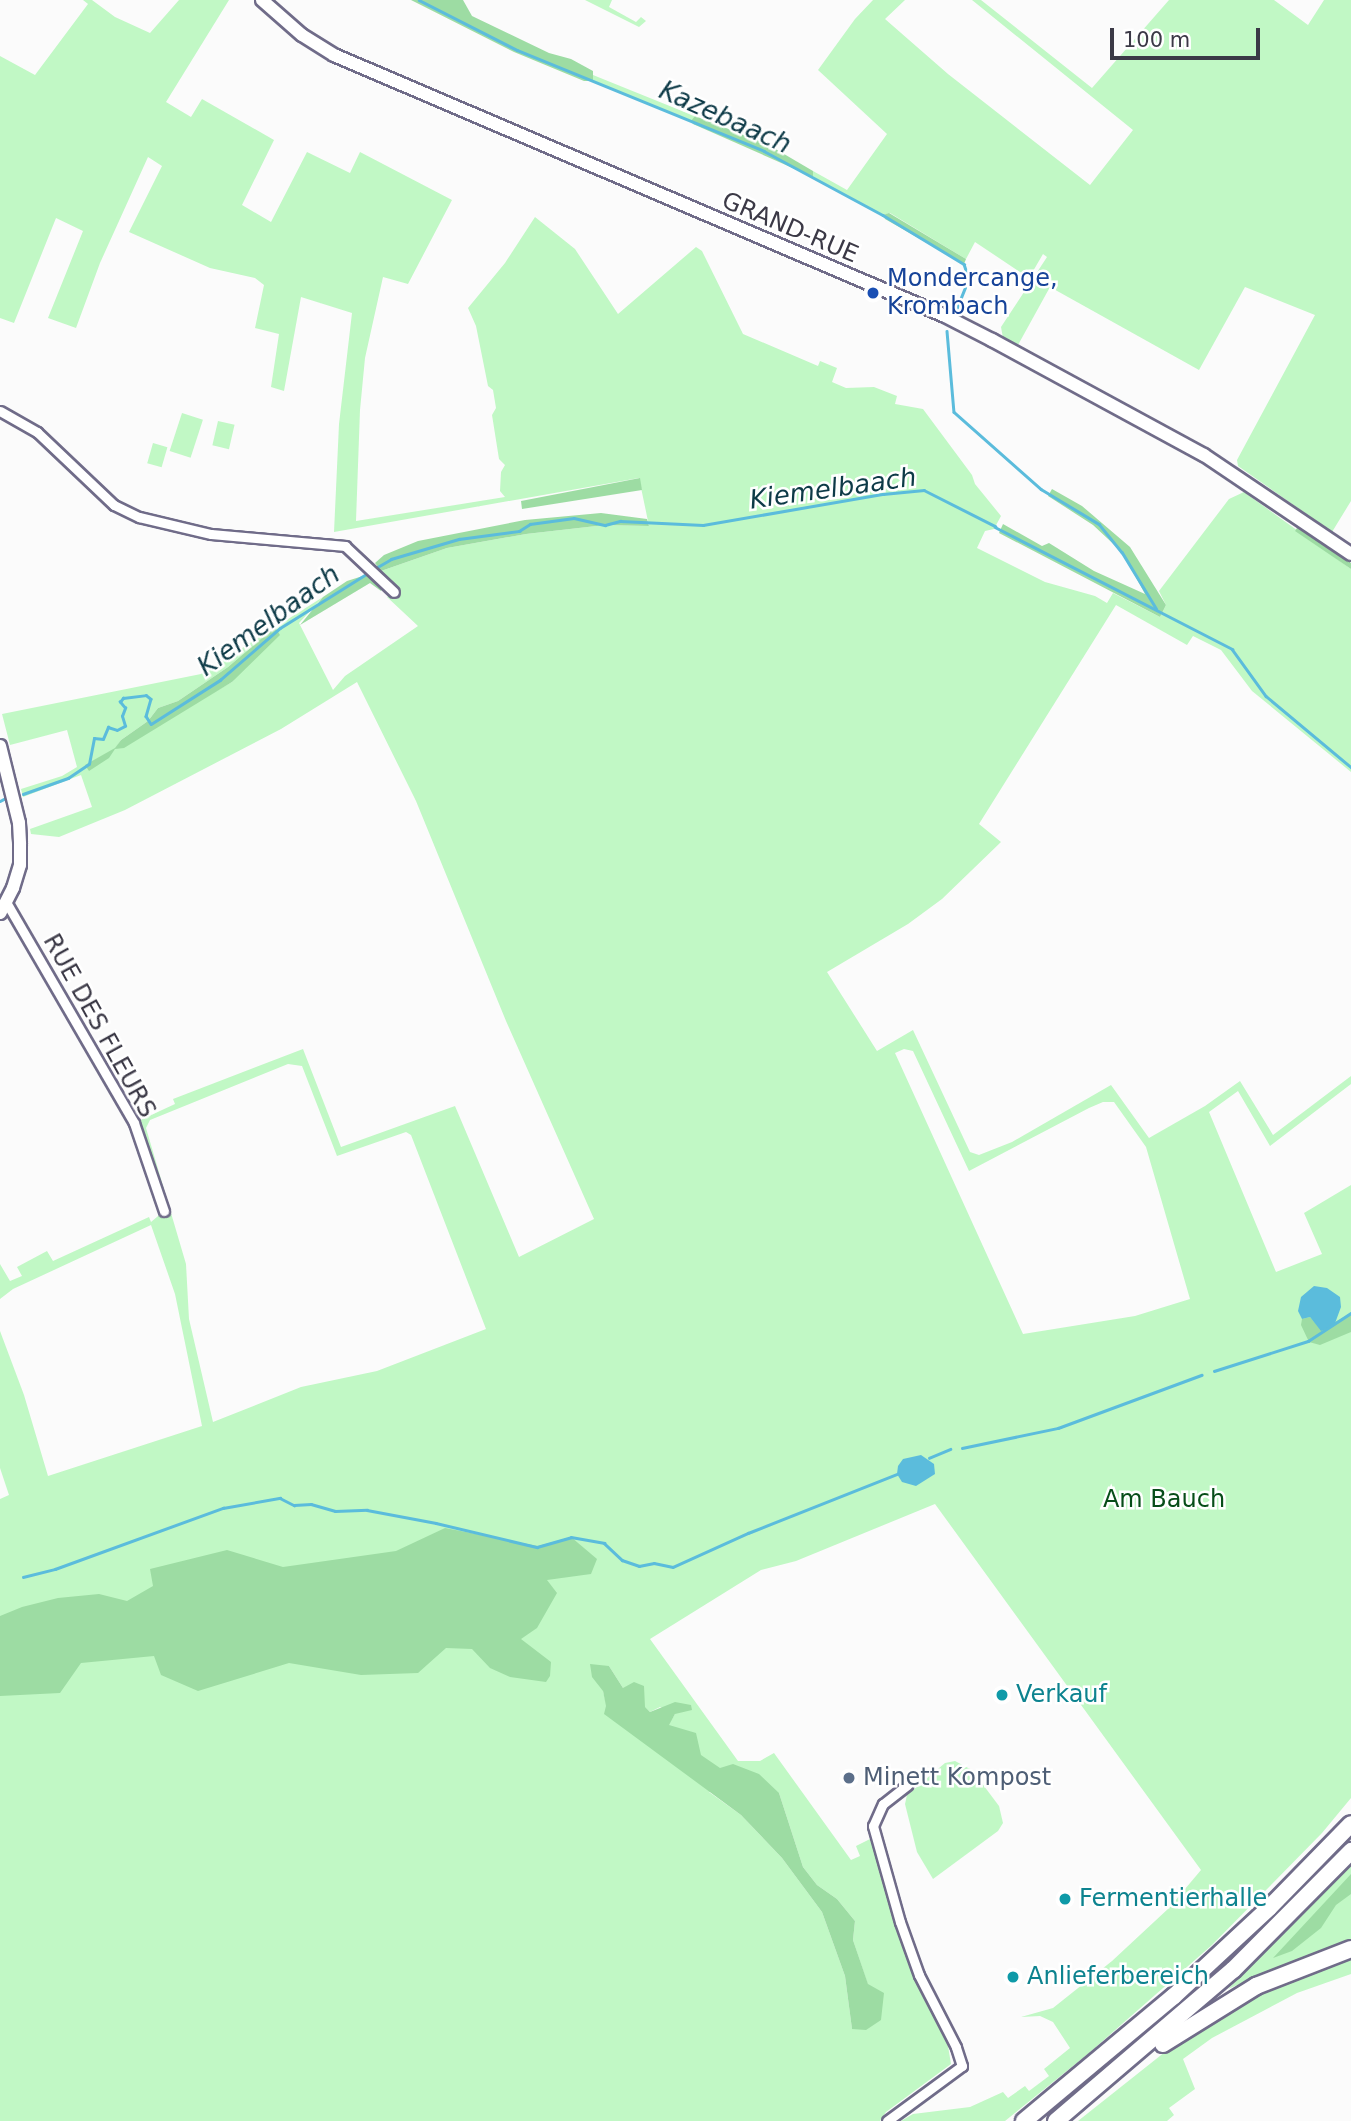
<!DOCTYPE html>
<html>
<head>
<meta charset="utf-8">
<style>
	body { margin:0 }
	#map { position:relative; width:1351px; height:2121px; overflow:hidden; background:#fbfbfb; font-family:"DejaVu Sans",sans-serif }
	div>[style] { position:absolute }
	.green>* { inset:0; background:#c1f8c5; transform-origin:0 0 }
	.forest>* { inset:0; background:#9ddca3 }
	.water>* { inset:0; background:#5bbcdc }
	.stream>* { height:2.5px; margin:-1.25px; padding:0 1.25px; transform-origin:1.25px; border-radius:1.25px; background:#5bbcdc }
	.roads { filter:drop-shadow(2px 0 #706c89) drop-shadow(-2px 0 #706c89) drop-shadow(0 2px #706c89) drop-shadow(0 -2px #706c89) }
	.street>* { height:9px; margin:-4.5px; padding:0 4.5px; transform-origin:4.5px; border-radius:4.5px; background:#fff }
	.secondary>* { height:12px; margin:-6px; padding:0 6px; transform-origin:6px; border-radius:6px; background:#fff }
	.highway>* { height:16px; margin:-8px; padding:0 8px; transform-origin:8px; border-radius:8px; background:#fff }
	.dots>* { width:19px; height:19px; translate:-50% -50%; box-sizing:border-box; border:4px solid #fff; border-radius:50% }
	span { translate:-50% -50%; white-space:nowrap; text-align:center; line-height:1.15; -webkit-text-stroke:5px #fff; paint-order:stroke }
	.street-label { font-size:24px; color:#3b3946 }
	.transit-label { font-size:24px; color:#164399 }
	.left { translate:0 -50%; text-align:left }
	.park-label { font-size:24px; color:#074d19 }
	.culture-label { font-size:24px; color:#0d838f }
	.service-label { font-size:24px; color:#4e5e75 }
	.water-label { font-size:26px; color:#0d3a47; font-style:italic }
	.scale { position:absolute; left:1110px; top:28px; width:150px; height:32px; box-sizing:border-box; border:4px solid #3b3946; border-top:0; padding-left:9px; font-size:21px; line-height:24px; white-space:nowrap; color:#3b3946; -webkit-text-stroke:5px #fff; paint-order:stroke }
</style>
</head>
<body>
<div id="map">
	<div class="green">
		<div style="clip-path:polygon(evenodd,83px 0,92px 0,115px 17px,150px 33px,179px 0,229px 0,166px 102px,191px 117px,202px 99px,274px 140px,242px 205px,271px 222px,307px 152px,350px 173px,360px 152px,452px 200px,408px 284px,383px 277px,365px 358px,360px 410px,356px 521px,505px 497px,500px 491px,501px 472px,505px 465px,499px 459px,492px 415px,496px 408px,493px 390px,488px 386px,476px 326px,468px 308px,505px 263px,535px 217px,575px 249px,618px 314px,696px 247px,702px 251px,743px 334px,818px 366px,820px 361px,837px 368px,832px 382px,846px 388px,874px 387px,897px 396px,895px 404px,923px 409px,972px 475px,975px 484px,1001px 516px,994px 529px,985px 531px,977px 548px,1045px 582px,1095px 596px,1107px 603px,1113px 593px,1160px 617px,1166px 605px,1159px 591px,1229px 499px,1244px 492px,1351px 569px,1351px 772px,1252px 691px,1221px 650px,1193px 636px,1187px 645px,1116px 605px,979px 824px,1001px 842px,942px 899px,908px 924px,827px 972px,877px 1051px,913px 1030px,970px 1152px,979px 1155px,1012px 1142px,1111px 1085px,1149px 1138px,1205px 1106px,1240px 1081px,1273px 1135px,1351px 1076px,1351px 1084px,1270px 1146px,1238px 1091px,1209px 1112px,1276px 1272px,1322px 1254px,1304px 1213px,1351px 1185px,1351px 1798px,1322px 1833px,1212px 1945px,1089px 2053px,1005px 2121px,901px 2121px,913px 2114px,970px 2107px,1003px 2092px,1008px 2098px,1025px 2086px,1029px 2091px,1049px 2076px,1044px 2069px,1070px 2048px,1053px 2022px,1040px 2016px,1021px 2017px,1053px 2008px,1112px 1961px,1169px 1908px,1201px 1870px,935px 1504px,796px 1561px,761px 1570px,650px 1639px,738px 1761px,760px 1761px,774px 1753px,851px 1860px,860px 1856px,856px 1846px,870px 1839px,914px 1978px,947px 2040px,951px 2064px,886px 2112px,880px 2121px,0 2121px,0 1499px,9px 1495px,0 1468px,0 1331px,24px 1395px,48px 1476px,202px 1426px,175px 1294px,151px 1225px,13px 1289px,0 1299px,0 1264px,10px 1281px,22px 1276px,17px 1267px,47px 1251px,53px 1261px,149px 1217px,151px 1222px,164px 1211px,134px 1123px,175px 1104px,173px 1099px,303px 1049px,341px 1147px,455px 1106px,519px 1257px,594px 1219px,506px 1021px,416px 801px,357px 682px,281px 729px,125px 810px,59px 837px,31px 834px,30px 829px,92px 807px,81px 775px,23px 797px,21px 789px,62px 776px,77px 767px,67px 730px,10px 745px,2px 714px,201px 674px,323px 597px,299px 623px,333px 690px,345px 676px,418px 626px,387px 597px,394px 592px,376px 575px,381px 571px,447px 548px,526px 534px,605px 525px,649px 526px,639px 478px,334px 532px,339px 424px,352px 313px,301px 297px,284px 391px,271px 387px,279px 334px,255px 328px,264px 285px,255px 278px,210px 268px,129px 232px,162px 166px,148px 157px,100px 263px,76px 328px,48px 318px,83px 231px,56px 218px,14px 323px,0 318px,0 56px,35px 75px,88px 4px,83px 0,275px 627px,232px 682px,115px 749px,109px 758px,121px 740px,148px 721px,158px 708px,178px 701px,228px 667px,275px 627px,83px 0,904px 1049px,913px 1051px,969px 1171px,1089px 1108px,1103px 1102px,1114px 1102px,1146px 1147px,1190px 1299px,1135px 1316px,1023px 1334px,895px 1053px,904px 1049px,83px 0,288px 1064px,302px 1066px,337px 1156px,406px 1132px,411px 1135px,486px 1329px,377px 1371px,301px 1387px,213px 1422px,189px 1319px,186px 1264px,146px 1128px,150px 1120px,288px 1064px,83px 0,609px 1666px,623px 1688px,650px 1712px,660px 1707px,675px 1714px,668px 1725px,607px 1707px,603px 1691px,609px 1666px,83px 0,709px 1792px,779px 1793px,803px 1867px,817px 1885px,837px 1899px,855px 1921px,853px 1940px,868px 1985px,852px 2029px,845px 1976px,822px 1912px,782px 1858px,741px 1815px,709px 1792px)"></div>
		<div style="clip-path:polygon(585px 0,612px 0,609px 7px,636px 22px,641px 17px,646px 21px,639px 27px)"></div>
		<div style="clip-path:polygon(873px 0,905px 0,885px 19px,948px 74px,1090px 185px,1133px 130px,972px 0,981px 0,1092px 88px,1169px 0,1274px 0,1308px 25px,1324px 0,1351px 0,1351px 501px,1332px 532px,1238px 466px,1237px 460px,1315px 315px,1245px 287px,1199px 370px,1050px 287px,1018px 345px,1003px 338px,1001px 327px,1047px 257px,1043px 254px,1029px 278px,975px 242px,966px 259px,890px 213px,883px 215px,813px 177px,813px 171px,847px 190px,887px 134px,818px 70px,855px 19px)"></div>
		<div style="left:593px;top:75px;width:110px;height:6px;rotate:22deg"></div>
		<div style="left:182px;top:413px;width:22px;height:40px;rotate:18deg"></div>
		<div style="left:218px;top:421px;width:17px;height:25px;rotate:13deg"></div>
		<div style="left:153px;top:443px;width:15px;height:21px;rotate:16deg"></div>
		<div style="clip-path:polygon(955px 1761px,972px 1770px,999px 1806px,1003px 1823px,998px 1831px,933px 1879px,917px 1852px,905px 1804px,907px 1795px,945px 1763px)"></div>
		<div style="clip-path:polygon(1351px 1865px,1351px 1942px,1284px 1965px,1228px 1989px)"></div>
		<div style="clip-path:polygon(1351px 1959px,1351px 1974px,1297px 1993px,1212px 2038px,1183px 2059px,1195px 2089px,1169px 2108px,1174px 2115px,1167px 2121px,1078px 2121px,1175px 2044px,1231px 2009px,1290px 1981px)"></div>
	</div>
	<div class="forest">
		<div style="clip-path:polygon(411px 0,463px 0,472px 16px,549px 53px,571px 59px,593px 71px,593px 81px,584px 81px,514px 52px)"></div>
		<div style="clip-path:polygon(695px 116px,767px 144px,813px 171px,813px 177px,693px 124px,691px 121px)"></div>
		<div style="clip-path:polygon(889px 213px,966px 259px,964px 264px,885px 219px,883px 215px)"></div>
		<div style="clip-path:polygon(640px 478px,642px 490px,522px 509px,521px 501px)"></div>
		<div style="clip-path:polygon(1052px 489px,1082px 506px,1130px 547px,1166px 605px,1160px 617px,999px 533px,1003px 524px,1042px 546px,1049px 543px,1094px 571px,1145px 594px,1122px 552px,1093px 525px,1048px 496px)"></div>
		<div style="clip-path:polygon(601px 513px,647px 519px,649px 526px,605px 525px,526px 534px,447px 548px,381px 571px,375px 563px,384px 555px,418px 541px,525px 520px)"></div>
		<div style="clip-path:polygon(1299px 525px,1351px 563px,1351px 569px,1295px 531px)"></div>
		<div style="clip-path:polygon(369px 574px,382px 589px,381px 591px,370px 583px,300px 625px,323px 597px,347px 581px)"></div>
		<div style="clip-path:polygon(275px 627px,280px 635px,232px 682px,124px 748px,115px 749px,109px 758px,89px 771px,85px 765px,115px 748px,121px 740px,148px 721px,158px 708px,178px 701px,228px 667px)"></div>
		<div style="clip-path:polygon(1351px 1313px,1351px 1332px,1320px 1345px,1309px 1342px,1301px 1325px,1302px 1319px,1310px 1317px,1321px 1330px)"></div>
		<div style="clip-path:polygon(445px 1528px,538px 1546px,571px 1537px,597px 1559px,591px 1574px,547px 1580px,557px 1593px,537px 1628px,521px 1639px,551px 1662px,550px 1676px,546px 1682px,510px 1677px,490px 1668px,472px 1649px,446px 1648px,418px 1673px,361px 1675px,289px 1663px,198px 1691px,161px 1675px,154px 1656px,81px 1663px,60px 1693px,0 1696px,0 1616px,22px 1607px,58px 1598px,99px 1594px,127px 1601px,153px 1586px,150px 1569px,227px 1550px,283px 1567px,396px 1551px)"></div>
		<div style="clip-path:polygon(590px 1664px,609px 1666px,623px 1688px,634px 1682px,644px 1686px,645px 1707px,650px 1712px,675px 1702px,691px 1705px,692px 1710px,675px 1714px,669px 1725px,696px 1733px,701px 1755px,720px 1768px,733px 1764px,759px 1774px,779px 1793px,803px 1867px,817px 1885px,837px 1899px,855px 1921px,853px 1940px,868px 1984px,884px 1993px,881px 2020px,866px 2030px,852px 2029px,845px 1976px,822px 1912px,782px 1858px,741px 1815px,604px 1714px,606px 1706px,603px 1691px,592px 1677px)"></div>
		<div style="clip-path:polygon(1351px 1874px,1351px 1894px,1336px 1905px,1321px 1928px,1292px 1951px,1273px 1958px)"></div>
	</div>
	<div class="water">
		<div style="clip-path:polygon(1314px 1286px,1327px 1288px,1340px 1297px,1341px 1307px,1334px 1326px,1321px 1331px,1310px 1317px,1302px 1319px,1298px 1311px,1301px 1297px)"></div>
		<div style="clip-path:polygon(921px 1455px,934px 1464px,935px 1474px,916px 1486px,902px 1482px,897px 1474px,898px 1466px,903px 1459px)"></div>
	</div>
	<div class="stream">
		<div style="left:419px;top:0;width:110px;rotate:27deg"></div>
		<div style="left:517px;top:50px;width:267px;rotate:22.2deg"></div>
		<div style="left:764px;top:151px;width:135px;rotate:28.3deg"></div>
		<div style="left:883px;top:215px;width:95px;rotate:31.2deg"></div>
		<div style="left:964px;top:264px;width:16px;rotate:72deg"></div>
		<div style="left:969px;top:279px;width:35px;rotate:112deg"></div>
		<div style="left:947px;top:331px;width:81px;rotate:85.1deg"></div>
		<div style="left:954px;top:412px;width:116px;rotate:41.5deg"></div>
		<div style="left:1041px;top:489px;width:68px;rotate:31.1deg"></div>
		<div style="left:1099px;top:524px;width:36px;rotate:51deg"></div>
		<div style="left:1122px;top:552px;width:66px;rotate:58.7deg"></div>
		<div style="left:995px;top:527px;width:267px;rotate:27.2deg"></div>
		<div style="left:1232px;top:649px;width:58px;rotate:54.1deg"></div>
		<div style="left:1266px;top:696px;width:111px;rotate:39.9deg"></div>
		<div style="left:374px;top:569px;width:20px;rotate:-30deg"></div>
		<div style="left:391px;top:559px;width:71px;rotate:-16.4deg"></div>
		<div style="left:459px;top:539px;width:61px;rotate:-7.6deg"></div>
		<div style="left:519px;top:531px;width:13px;rotate:-32deg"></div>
		<div style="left:530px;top:524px;width:44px;rotate:-7.8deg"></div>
		<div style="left:574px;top:518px;width:32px;rotate:13deg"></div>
		<div style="left:605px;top:525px;width:16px;rotate:-15deg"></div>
		<div style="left:620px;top:521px;width:83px;rotate:2.8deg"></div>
		<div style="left:703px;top:525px;width:183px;rotate:-9.8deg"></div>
		<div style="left:883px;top:494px;width:41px;rotate:-5.6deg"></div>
		<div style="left:924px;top:490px;width:80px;rotate:26.9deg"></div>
		<div style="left:23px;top:794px;width:48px;rotate:-19.6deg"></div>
		<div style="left:68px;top:778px;width:25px;rotate:-34deg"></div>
		<div style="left:89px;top:764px;width:26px;rotate:-79deg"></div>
		<div style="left:94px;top:738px;width:9px;rotate:6deg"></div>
		<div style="left:103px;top:739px;width:13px;rotate:-67deg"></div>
		<div style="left:108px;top:727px;width:9px;rotate:18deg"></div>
		<div style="left:117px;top:730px;width:9px;rotate:-27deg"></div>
		<div style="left:125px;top:726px;width:10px;rotate:-107deg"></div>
		<div style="left:122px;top:716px;width:9px;rotate:-69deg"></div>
		<div style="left:125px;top:708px;width:8px;rotate:-130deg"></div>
		<div style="left:120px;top:702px;width:5px;rotate:-53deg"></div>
		<div style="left:123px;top:698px;width:23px;rotate:-7deg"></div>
		<div style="left:146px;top:695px;width:6px;rotate:39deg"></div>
		<div style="left:151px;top:699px;width:18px;rotate:106deg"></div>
		<div style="left:146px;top:716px;width:9px;rotate:58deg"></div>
		<div style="left:151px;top:724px;width:82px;rotate:-32.5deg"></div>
		<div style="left:220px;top:680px;width:79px;rotate:-40.9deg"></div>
		<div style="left:280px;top:628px;width:104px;rotate:-32deg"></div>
		<div style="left:0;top:801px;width:4px;rotate:-27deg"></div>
		<div style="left:1214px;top:1371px;width:99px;rotate:-17.7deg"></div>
		<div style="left:1308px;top:1341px;width:51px;rotate:-33.1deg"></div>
		<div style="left:962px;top:1448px;width:98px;rotate:-11.8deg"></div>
		<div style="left:1058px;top:1428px;width:153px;rotate:-20.3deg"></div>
		<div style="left:929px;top:1458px;width:23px;rotate:-23deg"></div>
		<div style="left:23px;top:1577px;width:33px;rotate:-14deg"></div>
		<div style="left:55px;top:1569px;width:179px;rotate:-20deg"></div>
		<div style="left:223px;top:1508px;width:58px;rotate:-10deg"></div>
		<div style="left:280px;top:1498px;width:16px;rotate:27deg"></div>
		<div style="left:294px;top:1505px;width:17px;rotate:-3deg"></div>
		<div style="left:311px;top:1504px;width:25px;rotate:16deg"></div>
		<div style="left:335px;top:1511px;width:32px;rotate:-2deg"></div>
		<div style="left:367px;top:1510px;width:70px;rotate:10.7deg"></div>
		<div style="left:436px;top:1523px;width:104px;rotate:13.4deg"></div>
		<div style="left:537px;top:1547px;width:35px;rotate:-16deg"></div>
		<div style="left:571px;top:1537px;width:34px;rotate:10deg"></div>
		<div style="left:604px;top:1543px;width:25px;rotate:43deg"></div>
		<div style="left:622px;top:1560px;width:18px;rotate:19deg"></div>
		<div style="left:639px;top:1566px;width:15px;rotate:-11deg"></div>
		<div style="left:654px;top:1563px;width:19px;rotate:12deg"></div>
		<div style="left:673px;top:1567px;width:82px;rotate:-24.4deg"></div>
		<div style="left:748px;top:1533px;width:160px;rotate:-21.6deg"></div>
	</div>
	<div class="roads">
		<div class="street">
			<div style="left:0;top:411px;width:43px;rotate:29.6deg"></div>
			<div style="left:37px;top:432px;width:106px;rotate:43.5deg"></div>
			<div style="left:114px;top:505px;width:28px;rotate:26deg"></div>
			<div style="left:139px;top:517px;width:74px;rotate:13.3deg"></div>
			<div style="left:211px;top:534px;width:135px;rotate:5.1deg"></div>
			<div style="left:345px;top:546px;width:67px;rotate:43.2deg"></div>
			<div style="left:6px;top:902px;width:255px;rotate:59.9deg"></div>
			<div style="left:134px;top:1123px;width:93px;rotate:71.2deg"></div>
			<div style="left:887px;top:2121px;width:93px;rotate:-36.3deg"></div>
			<div style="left:962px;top:2066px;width:20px;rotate:-108deg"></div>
			<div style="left:956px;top:2047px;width:81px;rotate:-117.2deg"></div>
			<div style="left:919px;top:1975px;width:56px;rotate:-109.7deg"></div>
			<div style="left:900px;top:1922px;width:100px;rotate:-105.7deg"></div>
			<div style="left:873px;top:1826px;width:24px;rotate:-66deg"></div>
			<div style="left:883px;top:1804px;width:31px;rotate:-38deg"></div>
		</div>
		<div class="secondary">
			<div style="left:262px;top:0;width:53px;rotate:41.2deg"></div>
			<div style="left:302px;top:35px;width:38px;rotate:32deg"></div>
			<div style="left:334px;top:55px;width:664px;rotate:23.13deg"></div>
			<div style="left:945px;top:316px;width:53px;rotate:27.1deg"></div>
			<div style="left:992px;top:340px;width:241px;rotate:28.5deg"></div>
			<div style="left:1204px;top:455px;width:177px;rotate:34deg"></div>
			<div style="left:0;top:746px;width:79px;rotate:76.1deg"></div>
			<div style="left:19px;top:823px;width:21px;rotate:87deg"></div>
			<div style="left:20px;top:844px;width:21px;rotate:90deg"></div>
			<div style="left:20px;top:865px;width:24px;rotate:107deg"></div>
			<div style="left:13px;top:888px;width:28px;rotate:117deg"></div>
		</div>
		<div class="highway">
			<div style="left:1163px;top:2044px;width:110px;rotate:-31.9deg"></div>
			<div style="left:1256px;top:1986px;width:102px;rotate:-21.3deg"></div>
			<div style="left:1024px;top:2121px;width:194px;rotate:-39.8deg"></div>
			<div style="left:1173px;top:1997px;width:131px;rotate:-42.8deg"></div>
			<div style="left:1269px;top:1908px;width:117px;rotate:-45.7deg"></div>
			<div style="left:1056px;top:2121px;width:233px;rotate:-40.5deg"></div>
			<div style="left:1233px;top:1970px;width:168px;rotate:-45.2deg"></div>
		</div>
	</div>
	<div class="dots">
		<div style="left:873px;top:293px;background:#1a4fb4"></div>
		<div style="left:1002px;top:1695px;background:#0f9aa8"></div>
		<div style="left:849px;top:1778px;background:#5c6f8a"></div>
		<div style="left:1065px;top:1899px;background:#0f9aa8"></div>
		<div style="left:1013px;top:1977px;background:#0f9aa8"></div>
	</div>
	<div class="street-label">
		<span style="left:790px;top:228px;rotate:23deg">GRAND-RUE</span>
		<span style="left:99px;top:1026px;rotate:61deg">RUE DES FLEURS</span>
	</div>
	<div class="transit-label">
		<span class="left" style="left:887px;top:293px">Mondercange,<br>Krombach</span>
	</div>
	<div class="park-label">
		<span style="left:1164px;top:1500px">Am Bauch</span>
	</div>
	<div class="culture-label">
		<span class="left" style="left:1016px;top:1695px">Verkauf</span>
		<span class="left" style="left:1079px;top:1899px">Fermentierhalle</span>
		<span class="left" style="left:1027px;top:1977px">Anlieferbereich</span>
	</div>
	<div class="service-label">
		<span class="left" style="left:863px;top:1778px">Minett Kompost</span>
	</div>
	<div class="water-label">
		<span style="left:725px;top:118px;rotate:24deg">Kazebaach</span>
		<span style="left:833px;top:489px;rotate:-8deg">Kiemelbaach</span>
		<span style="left:269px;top:621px;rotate:-36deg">Kiemelbaach</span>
	</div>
	<div class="scale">100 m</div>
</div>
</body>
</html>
